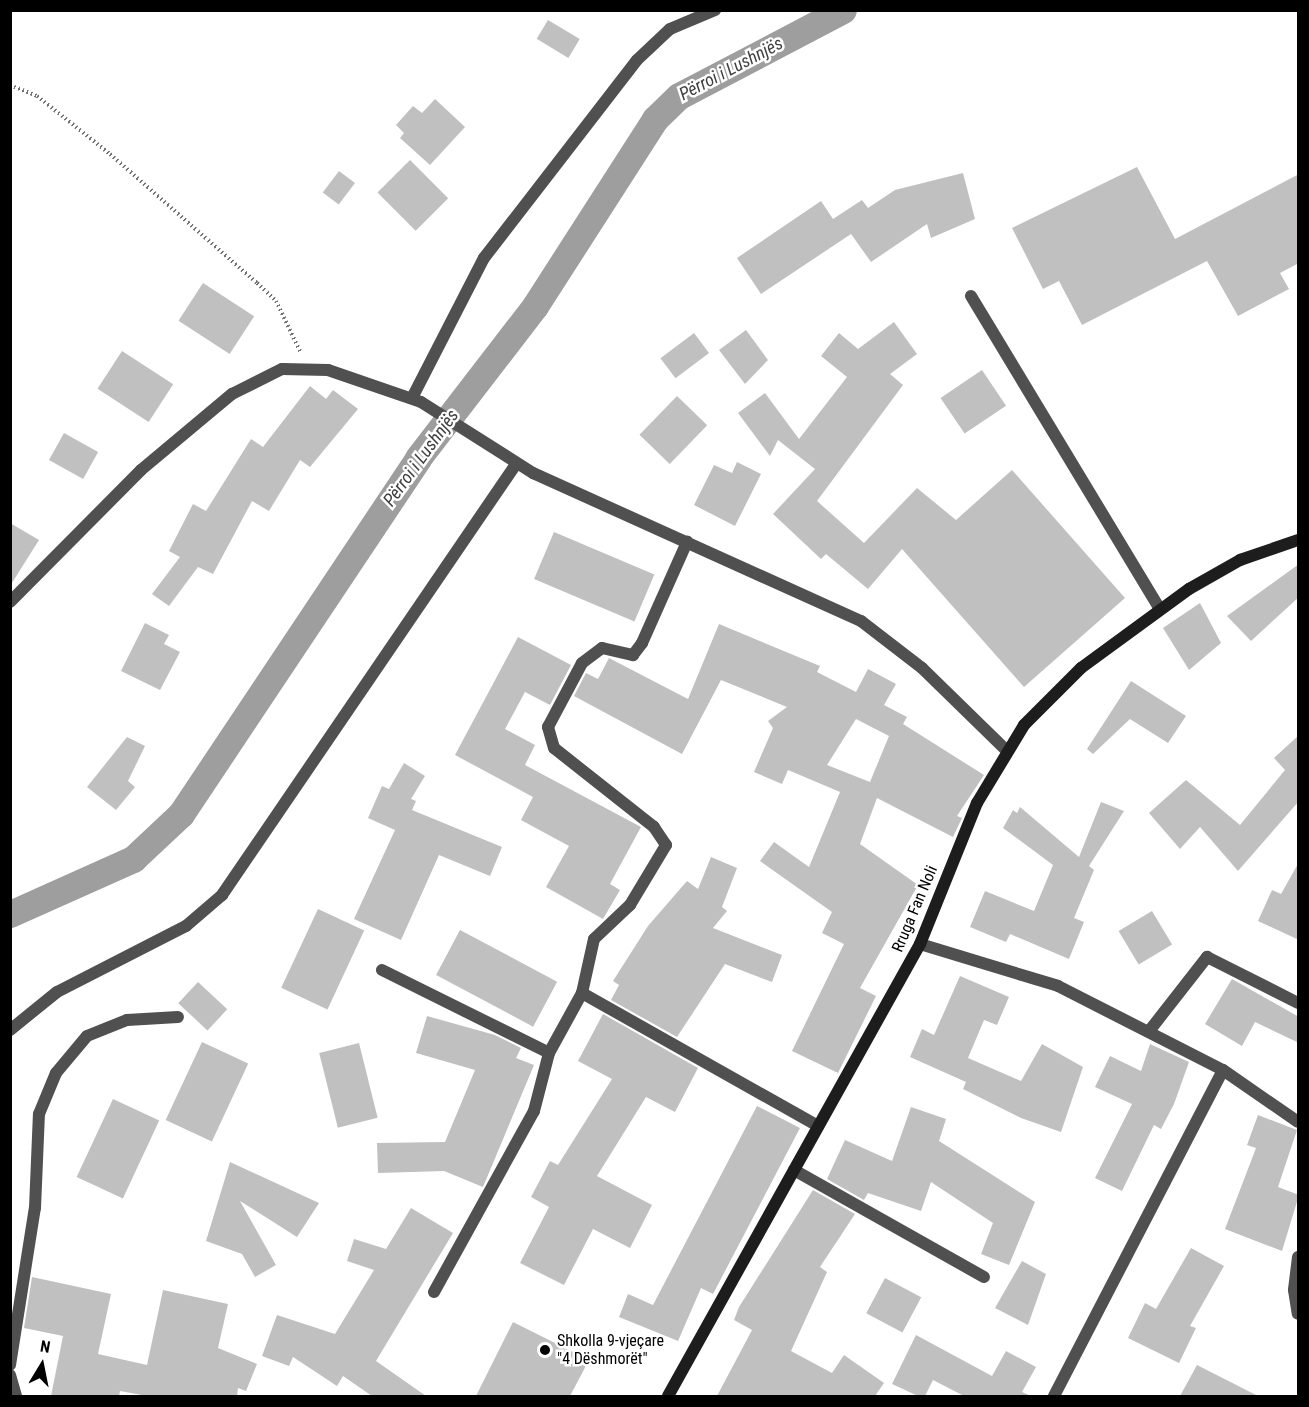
<!DOCTYPE html>
<html>
<head>
<meta charset="utf-8">
<style>
	body { margin:0 }
	#map { position:relative; width:1309px; height:1407px; overflow:hidden; background:#fff; font-family:"Roboto Condensed",sans-serif }
	div>[style] { position:absolute }
	.canal>* { height:27px; margin:-13.5px; padding:0 13.5px; transform-origin:13.5px; border-radius:13.5px; background:#9e9e9e }
	.building>* { inset:0; background:#c0c0c0; transform-origin:0 0 }
	.path>* { height:4px; margin-top:-2px; transform-origin:0; background:repeating-linear-gradient(90deg,#727272 0 1.5px,transparent 0 4.5px) }
	.street>* { height:12px; margin:-6px; padding:0 6px; transform-origin:6px; border-radius:6px; background:#505050 }
	.secondary>* { height:12px; margin:-6px; padding:0 6px; transform-origin:6px; border-radius:6px; background:#1d1d1d }
	.dots>* { width:16px; height:16px; translate:-50% -50%; box-sizing:border-box; border:3px solid #fff; border-radius:50% }
	span { translate:-50% -50%; white-space:nowrap; text-align:center; line-height:1.15; -webkit-text-stroke:5px #fff; paint-order:stroke }
	.street-label { font-size:16px; color:#000 }
	.poi-label { font-size:16px; color:#000 }
	.left { translate:0 -50%; text-align:left }
	.water-label { font-size:18px; color:#3f3f3f; font-style:italic }
	.frame { position:absolute; inset:0; border:12px solid #000; pointer-events:none }
	.north { position:absolute; left:12px; top:1335px; width:60px; height:60px; -webkit-text-stroke:4px #fff; paint-order:stroke; rotate:10deg; font-size:16px; font-weight:700; line-height:24px; text-align:center; color:#000 }
	.north::after { content:''; display:block; margin:auto; width:21px; height:27px; background:#000; clip-path:polygon(50% 0,100% 100%,50% 72%,0 100%) }
</style>
</head>
<body>
<div id="map">
	<div class="canal">
		<div style="left:10px;top:914px;width:135px;rotate:-24.1deg"></div>
		<div style="left:133px;top:859px;width:66px;rotate:-43.2deg"></div>
		<div style="left:181px;top:814px;width:428px;rotate:-56.3deg"></div>
		<div style="left:418px;top:458px;width:192px;rotate:-52.4deg"></div>
		<div style="left:535px;top:306px;width:222px;rotate:-57.3deg"></div>
		<div style="left:655px;top:119px;width:33px;rotate:-44deg"></div>
		<div style="left:679px;top:96px;width:185px;rotate:-27.7deg"></div>
	</div>
	<div class="building">
		<div style="left:548px;top:20px;width:37px;height:22px;rotate:31deg"></div>
		<div style="clip-path:polygon(435px 99px,465px 127px,430px 165px,400px 138px,404px 133px,396px 125px,413px 106px,422px 113px)"></div>
		<div style="left:410px;top:160px;width:54px;height:46px;rotate:45deg"></div>
		<div style="clip-path:polygon(1137px 167px,1175px 239px,1299px 174px,1299px 263px,1280px 273px,1289px 289px,1238px 316px,1207px 261px,1082px 325px,1059px 281px,1043px 289px,1012px 228px)"></div>
		<div style="left:339px;top:171px;width:20px;height:27px;rotate:37deg"></div>
		<div style="clip-path:polygon(963px 173px,975px 219px,931px 238px,927px 224px,871px 262px,851px 234px,761px 294px,737px 258px,821px 201px,833px 219px,862px 200px,868px 208px,895px 190px)"></div>
		<div style="left:203px;top:283px;width:61px;height:45px;rotate:33deg"></div>
		<div style="clip-path:polygon(894px 322px,917px 354px,890px 374px,903px 385px,817px 501px,864px 543px,917px 488px,956px 520px,1012px 470px,1125px 598px,1024px 687px,902px 549px,868px 589px,826px 554px,821px 559px,773px 514px,815px 469px,778px 440px,770px 456px,738px 413px,765px 393px,799px 439px,847px 377px,821px 356px,839px 333px,858px 349px)"></div>
		<div style="clip-path:polygon(746px 330px,768px 360px,745px 384px,719px 350px)"></div>
		<div style="left:694px;top:333px;width:25px;height:42px;rotate:53deg"></div>
		<div style="left:122px;top:351px;width:61px;height:45px;rotate:33deg"></div>
		<div style="left:982px;top:370px;width:43px;height:50px;rotate:56deg"></div>
		<div style="clip-path:polygon(310px 386px,326px 399px,333px 390px,358px 409px,310px 467px,300px 460px,269px 511px,252px 501px,213px 574px,198px 567px,169px 606px,152px 594px,180px 557px,169px 551px,193px 504px,206px 511px,251px 439px,263px 447px)"></div>
		<div style="left:677px;top:396px;width:42px;height:54px;rotate:44deg"></div>
		<div style="left:64px;top:433px;width:39px;height:31px;rotate:29deg"></div>
		<div style="clip-path:polygon(737px 462px,761px 474px,735px 526px,694px 505px,714px 465px,732px 473px)"></div>
		<div style="clip-path:polygon(10px 523px,39px 540px,10px 586px)"></div>
		<div style="left:554px;top:532px;width:109px;height:51px;rotate:23deg"></div>
		<div style="clip-path:polygon(1299px 564px,1299px 597px,1251px 641px,1227px 616px)"></div>
		<div style="clip-path:polygon(1200px 603px,1221px 643px,1189px 670px,1163px 628px)"></div>
		<div style="clip-path:polygon(145px 623px,169px 635px,164px 644px,180px 652px,160px 690px,121px 671px)"></div>
		<div style="clip-path:polygon(evenodd,719px 624px,820px 666px,817px 672px,856px 692px,868px 669px,896px 684px,884px 705px,907px 717px,903px 724px,984px 775px,957px 816px,962px 818px,953px 837px,877px 798px,860px 844px,918px 885px,860px 988px,876px 996px,838px 1073px,792px 1051px,844px 944px,822px 933px,832px 912px,760px 861px,774px 842px,809px 867px,840px 792px,788px 770px,782px 784px,754px 772px,773px 728px,768px 721px,787px 707px,721px 680px,682px 754px,574px 696px,586px 673px,598px 679px,609px 658px,688px 699px,719px 624px,856px 719px,889px 736px,870px 782px,827px 765px,856px 719px)"></div>
		<div style="clip-path:polygon(518px 637px,571px 665px,550px 705px,525px 692px,505px 729px,535px 745px,525px 765px,641px 827px,610px 884px,620px 890px,603px 919px,546px 887px,569px 846px,521px 820px,533px 797px,455px 755px)"></div>
		<div style="clip-path:polygon(1131px 681px,1186px 716px,1168px 743px,1130px 719px,1093px 754px,1087px 749px)"></div>
		<div style="clip-path:polygon(1299px 735px,1299px 801px,1238px 871px,1200px 827px,1180px 849px,1149px 813px,1186px 780px,1240px 825px,1285px 770px,1274px 758px)"></div>
		<div style="clip-path:polygon(127px 737px,145px 746px,128px 781px,135px 787px,116px 810px,87px 787px)"></div>
		<div style="clip-path:polygon(404px 763px,425px 776px,411px 799px,416px 801px,412px 810px,502px 847px,490px 876px,439px 855px,401px 940px,354px 919px,395px 830px,368px 818px,382px 786px,389px 789px)"></div>
		<div style="clip-path:polygon(1101px 802px,1124px 811px,1089px 866px,1094px 870px,1074px 918px,1084px 922px,1069px 959px,1010px 934px,1006px 942px,970px 927px,985px 891px,1034px 911px,1053px 865px,1003px 828px,1013px 810px,1017px 813px,1020px 807px,1079px 857px)"></div>
		<div style="clip-path:polygon(711px 857px,737px 868px,722px 907px,727px 911px,713px 928px,782px 955px,772px 982px,725px 964px,677px 1037px,611px 1000px,619px 985px,613px 981px,648px 926px,687px 881px,698px 889px)"></div>
		<div style="clip-path:polygon(1299px 862px,1299px 940px,1258px 921px,1272px 890px,1281px 894px)"></div>
		<div style="left:318px;top:909px;width:51px;height:87px;rotate:25deg"></div>
		<div style="left:1152px;top:911px;width:39px;height:39px;rotate:59deg"></div>
		<div style="left:460px;top:930px;width:110px;height:51px;rotate:28deg"></div>
		<div style="clip-path:polygon(960px 976px,1009px 997px,997px 1025px,984px 1020px,968px 1058px,1021px 1081px,1042px 1044px,1083px 1067px,1061px 1132px,1021px 1118px,963px 1089px,966px 1082px,910px 1057px,922px 1029px,934px 1035px)"></div>
		<div style="clip-path:polygon(1232px 979px,1299px 1017px,1299px 1043px,1255px 1022px,1242px 1046px,1205px 1024px)"></div>
		<div style="left:198px;top:982px;width:40px;height:29px;rotate:43deg"></div>
		<div style="clip-path:polygon(603px 1014px,698px 1068px,675px 1112px,646px 1097px,597px 1176px,652px 1205px,630px 1248px,593px 1229px,564px 1285px,520px 1263px,549px 1207px,531px 1197px,550px 1161px,558px 1165px,612px 1079px,578px 1061px)"></div>
		<div style="clip-path:polygon(427px 1016px,495px 1035px,521px 1048px,516px 1058px,534px 1065px,483px 1187px,444px 1171px,378px 1173px,377px 1143px,445px 1142px,475px 1070px,416px 1053px)"></div>
		<div style="left:202px;top:1042px;width:51px;height:86px;rotate:25deg"></div>
		<div style="left:359px;top:1043px;width:77px;height:41px;rotate:76deg"></div>
		<div style="clip-path:polygon(1150px 1044px,1189px 1062px,1174px 1104px,1161px 1129px,1154px 1125px,1122px 1191px,1095px 1178px,1132px 1104px,1095px 1087px,1110px 1056px,1141px 1071px)"></div>
		<div style="left:113px;top:1099px;width:51px;height:86px;rotate:25deg"></div>
		<div style="clip-path:polygon(757px 1106px,800px 1128px,713px 1294px,701px 1288px,678px 1341px,619px 1317px,628px 1294px,653px 1305px)"></div>
		<div style="clip-path:polygon(911px 1107px,946px 1119px,939px 1141px,1035px 1202px,1009px 1265px,981px 1254px,993px 1223px,931px 1182px,921px 1211px,868px 1193px,864px 1200px,827px 1179px,845px 1140px,892px 1161px)"></div>
		<div style="clip-path:polygon(1258px 1115px,1297px 1130px,1278px 1187px,1299px 1195px,1282px 1251px,1225px 1229px,1256px 1148px,1247px 1145px)"></div>
		<div style="clip-path:polygon(230px 1162px,319px 1203px,297px 1237px,240px 1201px,276px 1265px,255px 1277px,242px 1254px,206px 1241px)"></div>
		<div style="clip-path:polygon(813px 1190px,855px 1214px,820px 1267px,827px 1272px,791px 1351px,832px 1373px,844px 1355px,884px 1383px,875px 1396px,717px 1396px,752px 1330px,734px 1320px,739px 1307px)"></div>
		<div style="clip-path:polygon(411px 1208px,453px 1233px,376px 1361px,426px 1396px,372px 1396px,343px 1376px,337px 1386px,293px 1357px,289px 1366px,262px 1356px,277px 1315px,335px 1334px,374px 1270px,347px 1261px,354px 1239px,386px 1249px)"></div>
		<div style="clip-path:polygon(1191px 1248px,1224px 1266px,1190px 1326px,1196px 1328px,1179px 1363px,1128px 1338px,1145px 1303px,1156px 1309px)"></div>
		<div style="clip-path:polygon(1022px 1261px,1046px 1274px,1028px 1325px,995px 1308px)"></div>
		<div style="clip-path:polygon(32px 1277px,111px 1294px,98px 1354px,147px 1365px,163px 1290px,228px 1304px,218px 1348px,257px 1364px,246px 1391px,238px 1388px,237px 1396px,147px 1396px,120px 1391px,119px 1396px,51px 1396px,63px 1336px,24px 1328px)"></div>
		<div style="left:885px;top:1278px;width:41px;height:40px;rotate:28deg"></div>
		<div style="clip-path:polygon(513px 1322px,589px 1360px,570px 1396px,476px 1396px)"></div>
		<div style="clip-path:polygon(916px 1335px,992px 1376px,1006px 1351px,1036px 1367px,1022px 1392px,1031px 1396px,964px 1396px,933px 1380px,925px 1396px,918px 1396px,892px 1384px)"></div>
		<div style="clip-path:polygon(1197px 1365px,1258px 1396px,1180px 1396px)"></div>
	</div>
	<div class="path">
		<div style="left:10px;top:85px;width:29px;rotate:22deg"></div>
		<div style="left:37px;top:96px;width:93px;rotate:38.5deg"></div>
		<div style="left:110px;top:154px;width:196px;rotate:41.3deg"></div>
		<div style="left:257px;top:283px;width:26px;rotate:43deg"></div>
		<div style="left:276px;top:301px;width:58px;rotate:64.3deg"></div>
	</div>
	<div class="street">
		<div style="left:971px;top:296px;width:366px;rotate:58.9deg"></div>
		<div style="left:412px;top:398px;width:157px;rotate:-62.8deg"></div>
		<div style="left:484px;top:258px;width:250px;rotate:-52.3deg"></div>
		<div style="left:637px;top:60px;width:45px;rotate:-43.2deg"></div>
		<div style="left:670px;top:29px;width:49px;rotate:-22.9deg"></div>
		<div style="left:10px;top:602px;width:186px;rotate:-45.2deg"></div>
		<div style="left:141px;top:470px;width:119px;rotate:-39.9deg"></div>
		<div style="left:232px;top:394px;width:56px;rotate:-26.6deg"></div>
		<div style="left:282px;top:369px;width:46px;rotate:1.2deg"></div>
		<div style="left:328px;top:370px;width:98px;rotate:19deg"></div>
		<div style="left:421px;top:402px;width:133px;rotate:32.4deg"></div>
		<div style="left:533px;top:473px;width:360px;rotate:24.3deg"></div>
		<div style="left:861px;top:621px;width:77px;rotate:37.6deg"></div>
		<div style="left:922px;top:668px;width:117px;rotate:44.3deg"></div>
		<div style="left:920px;top:944px;width:144px;rotate:16.9deg"></div>
		<div style="left:1058px;top:986px;width:185px;rotate:27deg"></div>
		<div style="left:1223px;top:1070px;width:91px;rotate:34.7deg"></div>
		<div style="left:382px;top:970px;width:186px;rotate:26.4deg"></div>
		<div style="left:582px;top:993px;width:55px;rotate:-77.5deg"></div>
		<div style="left:594px;top:939px;width:50px;rotate:-43.4deg"></div>
		<div style="left:630px;top:905px;width:70px;rotate:-59deg"></div>
		<div style="left:666px;top:845px;width:22px;rotate:-124deg"></div>
		<div style="left:654px;top:827px;width:127px;rotate:-141.7deg"></div>
		<div style="left:554px;top:748px;width:22px;rotate:-106deg"></div>
		<div style="left:548px;top:727px;width:72px;rotate:-62deg"></div>
		<div style="left:582px;top:663px;width:25px;rotate:-37deg"></div>
		<div style="left:602px;top:648px;width:32px;rotate:13deg"></div>
		<div style="left:633px;top:655px;width:15px;rotate:-53deg"></div>
		<div style="left:642px;top:643px;width:111px;rotate:-66deg"></div>
		<div style="left:10px;top:1030px;width:60px;rotate:-39deg"></div>
		<div style="left:57px;top:992px;width:145px;rotate:-27.1deg"></div>
		<div style="left:186px;top:926px;width:48px;rotate:-40.7deg"></div>
		<div style="left:222px;top:895px;width:522px;rotate:-55.7deg"></div>
		<div style="left:1150px;top:1030px;width:93px;rotate:-52deg"></div>
		<div style="left:1207px;top:957px;width:102px;rotate:26.8deg"></div>
		<div style="left:794px;top:1170px;width:218px;rotate:29.4deg"></div>
		<div style="left:1298px;top:1257px;width:33px;rotate:97deg"></div>
		<div style="left:1294px;top:1290px;width:24px;rotate:81deg"></div>
		<div style="left:434px;top:1292px;width:207px;rotate:-61.1deg"></div>
		<div style="left:534px;top:1111px;width:60px;rotate:-75.5deg"></div>
		<div style="left:549px;top:1053px;width:68px;rotate:-61.2deg"></div>
		<div style="left:582px;top:993px;width:271px;rotate:29.4deg"></div>
		<div style="left:10px;top:1365px;width:159px;rotate:-81deg"></div>
		<div style="left:35px;top:1208px;width:94px;rotate:-87.6deg"></div>
		<div style="left:39px;top:1114px;width:44px;rotate:-67.5deg"></div>
		<div style="left:56px;top:1073px;width:48px;rotate:-50deg"></div>
		<div style="left:87px;top:1036px;width:43px;rotate:-21.8deg"></div>
		<div style="left:127px;top:1020px;width:51px;rotate:-3.4deg"></div>
		<div style="left:10px;top:1375px;width:22px;rotate:74deg"></div>
		<div style="left:1054px;top:1396px;width:367px;rotate:-62.6deg"></div>
	</div>
	<div class="secondary">
		<div style="left:668px;top:1396px;width:518px;rotate:-60.86deg"></div>
		<div style="left:920px;top:944px;width:152px;rotate:-68deg"></div>
		<div style="left:977px;top:803px;width:91px;rotate:-58.9deg"></div>
		<div style="left:1024px;top:725px;width:81px;rotate:-45deg"></div>
		<div style="left:1081px;top:668px;width:134px;rotate:-36.2deg"></div>
		<div style="left:1189px;top:589px;width:59px;rotate:-29.6deg"></div>
		<div style="left:1240px;top:560px;width:61px;rotate:-19deg"></div>
	</div>
	<div class="dots">
		<div style="left:545px;top:1350px;background:#000"></div>
	</div>
	<div class="street-label">
		<span style="left:915px;top:909px;rotate:-67deg">Rruga Fan Noli</span>
	</div>
	<div class="poi-label">
		<span class="left" style="left:557px;top:1350px">Shkolla 9-vjeçare<br>"4 Dëshmorët"</span>
	</div>
	<div class="water-label">
		<span style="left:731px;top:69px;rotate:-28deg">Përroi i Lushnjës</span>
		<span style="left:421px;top:458px;rotate:-54deg">Përroi i Lushnjës</span>
	</div>
	<div class="frame"></div>
	<div class="north">N</div>
</div>
</body>
</html>
